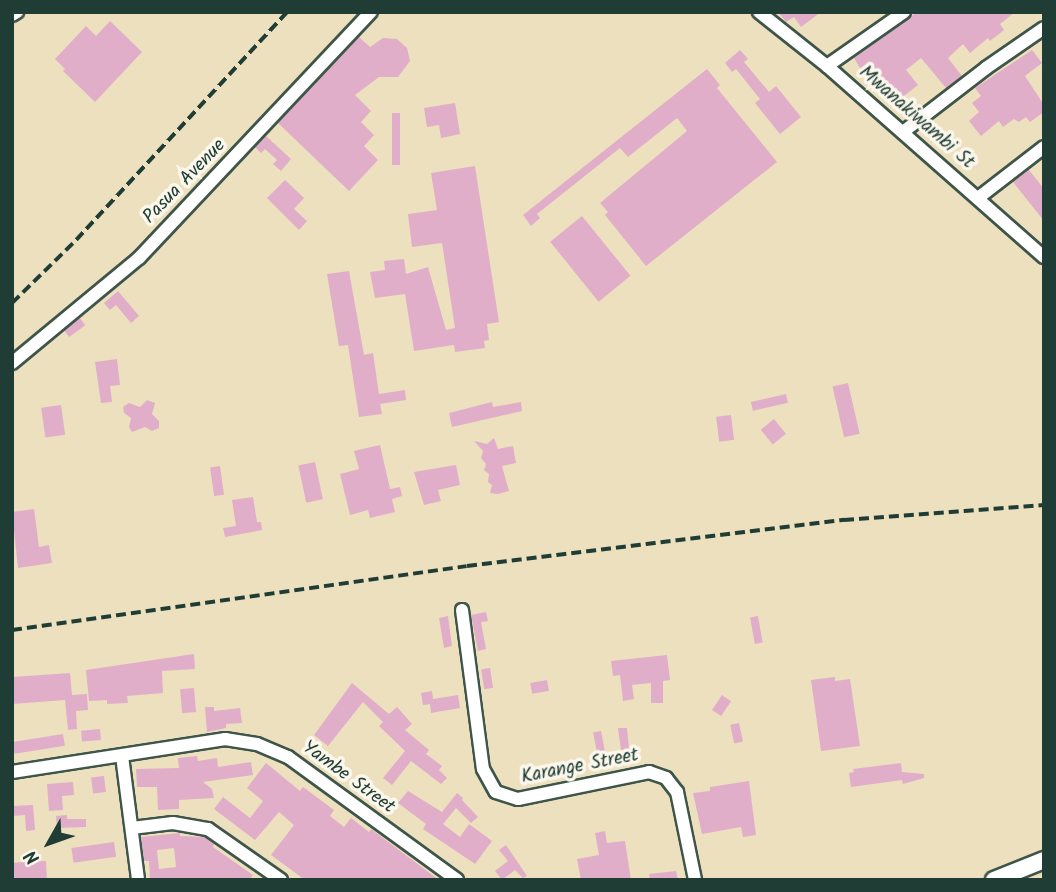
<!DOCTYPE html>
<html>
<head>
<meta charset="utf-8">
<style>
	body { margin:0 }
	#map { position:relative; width:1056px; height:892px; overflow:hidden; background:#ede0be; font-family:Kalam,sans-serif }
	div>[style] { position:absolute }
	.building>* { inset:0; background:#e1aeca; transform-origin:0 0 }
	.roads { filter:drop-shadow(2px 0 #3e5549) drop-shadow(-2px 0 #3e5549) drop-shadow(0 2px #3e5549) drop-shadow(0 -2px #3e5549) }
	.minor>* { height:12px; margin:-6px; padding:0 6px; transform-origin:6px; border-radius:6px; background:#fff }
	.tertiary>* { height:16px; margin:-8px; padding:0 8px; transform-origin:8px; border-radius:8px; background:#fff }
	.rail>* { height:3.5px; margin-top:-1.75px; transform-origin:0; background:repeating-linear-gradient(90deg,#1f3d34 0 10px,transparent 0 15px) }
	span { translate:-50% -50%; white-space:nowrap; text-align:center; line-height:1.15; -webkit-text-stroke:7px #fbf7ec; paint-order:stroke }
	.street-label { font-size:19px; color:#1f3d34 }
	.frame { position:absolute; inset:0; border:14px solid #1f3d34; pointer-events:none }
	.north { position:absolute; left:14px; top:808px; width:70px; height:70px; -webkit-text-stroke:5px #fbf7ec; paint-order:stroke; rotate:230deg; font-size:19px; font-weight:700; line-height:28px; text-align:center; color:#1f3d34 }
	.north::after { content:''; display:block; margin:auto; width:24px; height:32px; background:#1f3d34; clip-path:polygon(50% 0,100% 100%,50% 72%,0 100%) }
</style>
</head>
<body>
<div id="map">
	<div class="building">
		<div style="clip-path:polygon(778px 12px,821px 12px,801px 27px,794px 17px,786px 22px)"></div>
		<div style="clip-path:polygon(917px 12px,1015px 12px,1000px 24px,1004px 30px,990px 41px,988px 38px,970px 53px,963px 44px,948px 58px,962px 76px,946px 88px,921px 58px,906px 70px,918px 85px,896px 102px,875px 70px,866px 78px,854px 58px)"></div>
		<div style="clip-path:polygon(110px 21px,142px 52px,95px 102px,63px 71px,65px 69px,55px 59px,86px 26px,96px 36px)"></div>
		<div style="clip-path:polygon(359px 37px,370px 47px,383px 38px,397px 39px,407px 48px,410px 61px,398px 77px,379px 77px,355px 95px,371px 111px,361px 122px,374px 135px,364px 146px,378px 160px,349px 191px,278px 123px)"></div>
		<div style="clip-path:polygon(740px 50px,748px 59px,744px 62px,769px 92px,776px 86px,801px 117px,780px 134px,755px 103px,760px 99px,736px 69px,732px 72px,725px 63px)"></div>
		<div style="clip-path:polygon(1032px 50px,1042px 63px,1025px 76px,1044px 105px,1044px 112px,1030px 122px,1026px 117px,1019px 122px,1014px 119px,1003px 127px,999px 121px,981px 136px,969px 121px,979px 112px,972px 103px,981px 96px,975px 88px)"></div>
		<div style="clip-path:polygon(707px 69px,720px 85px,717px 88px,777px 162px,646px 266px,605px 215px,608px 212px,600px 203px,687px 131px,677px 118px,628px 157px,620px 148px,537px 214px,540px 218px,531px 226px,523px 215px)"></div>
		<div style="clip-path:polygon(455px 103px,460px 134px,441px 138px,439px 125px,427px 127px,424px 108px)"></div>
		<div style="left:392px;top:113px;width:8px;height:52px"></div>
		<div style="clip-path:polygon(266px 136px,291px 159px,281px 171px,273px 164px,277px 160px,265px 149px,261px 153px,255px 147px)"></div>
		<div style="clip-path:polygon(475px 166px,499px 322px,487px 324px,489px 340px,484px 341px,485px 348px,455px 352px,454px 345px,414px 351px,405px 294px,375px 298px,370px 272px,385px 270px,384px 261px,404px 259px,406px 274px,428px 267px,446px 330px,455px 328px,442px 243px,412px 247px,408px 214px,437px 210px,431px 173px)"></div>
		<div style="clip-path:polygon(1029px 170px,1044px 189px,1044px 221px,1013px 182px)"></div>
		<div style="clip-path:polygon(285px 180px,304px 198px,294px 209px,307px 221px,299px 230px,267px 198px)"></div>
		<div style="left:582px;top:216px;width:77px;height:41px;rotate:51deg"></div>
		<div style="clip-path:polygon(349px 271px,364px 355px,373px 353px,379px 394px,405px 390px,406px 400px,380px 404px,382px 414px,359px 417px,348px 345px,339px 346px,327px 274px)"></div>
		<div style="clip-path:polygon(118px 291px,139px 316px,131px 323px,116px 305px,110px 310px,104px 303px)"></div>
		<div style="left:80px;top:318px;width:9px;height:20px;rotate:54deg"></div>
		<div style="clip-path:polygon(117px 359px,120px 385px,110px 386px,112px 402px,101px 403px,95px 362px)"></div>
		<div style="left:848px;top:383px;width:52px;height:16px;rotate:77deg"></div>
		<div style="left:786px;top:394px;width:9px;height:36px;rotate:77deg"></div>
		<div style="clip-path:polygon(147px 400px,155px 403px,152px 414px,159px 421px,159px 428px,152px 431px,145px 427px,132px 432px,129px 427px,131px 418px,124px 413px,123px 407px,129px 403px,140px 407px)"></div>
		<div style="clip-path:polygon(492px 402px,493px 407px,521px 402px,522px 411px,452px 427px,449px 413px)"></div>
		<div style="left:61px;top:405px;width:30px;height:20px;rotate:82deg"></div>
		<div style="left:731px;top:415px;width:25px;height:15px;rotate:83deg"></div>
		<div style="left:774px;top:419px;width:19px;height:17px;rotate:51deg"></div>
		<div style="clip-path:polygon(494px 438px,498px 449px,513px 446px,516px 463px,502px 466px,509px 491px,498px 494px,490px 493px,492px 485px,488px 482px,489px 474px,484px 470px,486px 464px,481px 458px,483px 451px,474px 441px,487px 444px)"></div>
		<div style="clip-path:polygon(380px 445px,390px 489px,400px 487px,402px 496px,392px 499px,395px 512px,370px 518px,368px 510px,350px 515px,340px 474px,359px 469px,354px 451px)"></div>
		<div style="left:315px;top:462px;width:38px;height:17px;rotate:78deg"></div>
		<div style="clip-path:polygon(456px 465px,460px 485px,438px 490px,441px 501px,424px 505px,414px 472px)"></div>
		<div style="left:220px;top:466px;width:29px;height:10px;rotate:82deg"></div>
		<div style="clip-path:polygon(253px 497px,257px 522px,261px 522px,262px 530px,225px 537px,223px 528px,236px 526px,232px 500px)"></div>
		<div style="clip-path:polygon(34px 509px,39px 547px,49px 545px,52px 563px,18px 568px,12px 512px)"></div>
		<div style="clip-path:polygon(486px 612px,488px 621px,481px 622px,486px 649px,478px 651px,471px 615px)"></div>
		<div style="clip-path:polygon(448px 616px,452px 646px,444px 648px,439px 618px)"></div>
		<div style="left:758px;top:616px;width:27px;height:8px;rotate:80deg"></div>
		<div style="clip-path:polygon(194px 654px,195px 669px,162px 671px,163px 693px,127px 696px,128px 703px,107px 704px,107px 700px,89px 701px,86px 670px)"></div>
		<div style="clip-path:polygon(667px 655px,670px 680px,663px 681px,663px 703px,651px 703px,651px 683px,632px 685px,634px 699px,623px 701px,620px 675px,613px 676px,611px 661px)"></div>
		<div style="left:490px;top:668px;width:20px;height:9px;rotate:81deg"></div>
		<div style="clip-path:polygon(70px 673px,72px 695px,87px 694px,88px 710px,76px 711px,77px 729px,68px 730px,65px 700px,12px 704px,12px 677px)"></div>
		<div style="clip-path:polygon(835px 677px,835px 681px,850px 679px,860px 746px,821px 751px,811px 680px)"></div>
		<div style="left:547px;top:680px;width:11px;height:17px;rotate:80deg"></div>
		<div style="clip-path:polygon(352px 683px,389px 714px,397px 707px,412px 724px,405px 730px,429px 750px,426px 754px,442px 766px,439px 770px,447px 778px,441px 784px,411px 761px,392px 785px,383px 778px,405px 751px,379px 726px,383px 722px,363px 702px,328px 746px,314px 735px)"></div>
		<div style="left:194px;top:688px;width:24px;height:14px;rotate:85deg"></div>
		<div style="clip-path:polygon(432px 691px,433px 699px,458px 695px,460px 708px,431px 713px,430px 704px,423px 705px,421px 693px)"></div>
		<div style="left:722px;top:695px;width:11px;height:18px;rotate:34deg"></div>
		<div style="clip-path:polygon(205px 707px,214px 707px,214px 711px,240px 708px,242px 723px,226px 724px,226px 728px,207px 732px)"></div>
		<div style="left:739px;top:723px;width:19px;height:9px;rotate:78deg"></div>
		<div style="clip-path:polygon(618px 728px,627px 728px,629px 749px,621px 750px)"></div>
		<div style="left:100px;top:729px;width:11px;height:19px;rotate:85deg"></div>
		<div style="left:601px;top:731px;width:21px;height:8px;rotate:79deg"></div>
		<div style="left:63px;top:734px;width:12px;height:51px;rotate:81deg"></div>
		<div style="clip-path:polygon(197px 756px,198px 761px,217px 758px,218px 767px,251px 762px,253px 775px,203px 782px,212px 789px,214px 798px,179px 800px,179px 809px,158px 810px,157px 787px,137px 787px,136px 769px,179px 768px,178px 758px)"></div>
		<div style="clip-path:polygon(266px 763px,300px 791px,303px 787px,334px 810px,330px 816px,344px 827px,351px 818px,369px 832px,371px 829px,439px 880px,305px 880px,271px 855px,294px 825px,279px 812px,255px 840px,214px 809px,223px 797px,250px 818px,263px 801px,247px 788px)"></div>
		<div style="clip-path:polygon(901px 763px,902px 772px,924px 774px,924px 778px,903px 784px,902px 780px,851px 787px,849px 773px,854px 772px,853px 769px)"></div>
		<div style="left:104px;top:776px;width:16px;height:13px;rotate:83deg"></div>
		<div style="clip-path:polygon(749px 781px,756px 835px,743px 837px,741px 827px,702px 834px,693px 793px,710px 791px,710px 787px)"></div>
		<div style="clip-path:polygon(73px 782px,74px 795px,62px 796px,63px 810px,49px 811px,47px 784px)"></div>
		<div style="clip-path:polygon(408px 791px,442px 812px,457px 793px,463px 798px,462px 800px,478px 817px,471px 823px,456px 808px,443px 824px,460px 837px,469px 824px,492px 841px,475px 864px,423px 829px,426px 824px,398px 803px)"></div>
		<div style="clip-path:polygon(33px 805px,35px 830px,26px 831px,25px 815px,12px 816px,12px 806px)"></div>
		<div style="clip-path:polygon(67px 815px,67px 819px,86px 819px,86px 827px,57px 828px,56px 816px)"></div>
		<div style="clip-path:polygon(605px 831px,607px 843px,625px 841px,631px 880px,581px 880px,577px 859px,599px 855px,595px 833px)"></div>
		<div style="clip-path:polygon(evenodd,180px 833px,180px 836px,205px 837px,214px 844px,213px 847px,253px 875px,249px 880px,150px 880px,149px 861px,144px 861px,141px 837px,180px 833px,174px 848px,176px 867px,159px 869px,157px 850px,174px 848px)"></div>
		<div style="left:114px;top:842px;width:15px;height:43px;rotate:82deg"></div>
		<div style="clip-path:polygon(506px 845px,527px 876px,523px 878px,515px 870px,502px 880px,495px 871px,508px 861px,499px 850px)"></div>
		<div style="left:46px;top:861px;width:19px;height:34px;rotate:87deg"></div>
		<div style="clip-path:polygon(676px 871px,678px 880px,650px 880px,649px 874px)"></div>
	</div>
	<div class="roads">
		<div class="minor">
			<div style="left:759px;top:12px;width:87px;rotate:38.5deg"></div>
			<div style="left:827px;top:66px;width:289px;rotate:41.4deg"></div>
			<div style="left:12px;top:15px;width:6px;rotate:-31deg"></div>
			<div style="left:827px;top:66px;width:94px;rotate:-35deg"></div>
			<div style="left:903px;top:132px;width:105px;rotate:-37.6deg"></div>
			<div style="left:986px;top:68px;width:70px;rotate:-34.6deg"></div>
			<div style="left:978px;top:198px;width:83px;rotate:-37.7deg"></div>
			<div style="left:12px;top:363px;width:165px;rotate:-39.6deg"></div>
			<div style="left:139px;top:258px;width:338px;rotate:-46.7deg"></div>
			<div style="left:462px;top:610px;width:160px;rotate:82.5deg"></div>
			<div style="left:483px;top:769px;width:26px;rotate:61deg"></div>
			<div style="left:496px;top:792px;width:23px;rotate:18deg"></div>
			<div style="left:518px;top:799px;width:134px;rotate:-11.6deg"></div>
			<div style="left:649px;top:772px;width:18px;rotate:19deg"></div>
			<div style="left:666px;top:778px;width:18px;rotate:52deg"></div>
			<div style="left:677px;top:792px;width:90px;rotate:78.4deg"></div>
			<div style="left:122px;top:756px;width:125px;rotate:82.6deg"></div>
			<div style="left:12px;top:772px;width:216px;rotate:-8.8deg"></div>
			<div style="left:225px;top:739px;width:32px;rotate:9deg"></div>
			<div style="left:257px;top:744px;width:34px;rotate:23deg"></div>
			<div style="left:288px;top:757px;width:209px;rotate:36deg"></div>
			<div style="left:132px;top:828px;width:41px;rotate:-7deg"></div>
			<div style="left:173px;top:823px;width:36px;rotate:10deg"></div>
			<div style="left:208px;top:829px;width:89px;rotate:34.9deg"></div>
		</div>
		<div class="tertiary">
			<div style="left:994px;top:880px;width:54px;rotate:-21.8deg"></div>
		</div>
	</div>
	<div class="rail">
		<div style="left:12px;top:303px;width:90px;rotate:-44.5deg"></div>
		<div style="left:76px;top:240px;width:311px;rotate:-47.2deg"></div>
		<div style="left:12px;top:630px;width:459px;rotate:-8deg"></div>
		<div style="left:467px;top:566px;width:380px;rotate:-7deg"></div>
		<div style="left:844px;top:520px;width:201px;rotate:-4.3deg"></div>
	</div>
	<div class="street-label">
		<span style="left:916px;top:118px;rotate:41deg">Mwanakiwambi St</span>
		<span style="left:185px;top:182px;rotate:-46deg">Pasua Avenue</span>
		<span style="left:580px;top:767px;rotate:-11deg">Karange Street</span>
		<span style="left:348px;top:778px;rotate:36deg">Yambe Street</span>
	</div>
	<div class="frame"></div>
	<div class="north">N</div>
</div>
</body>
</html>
